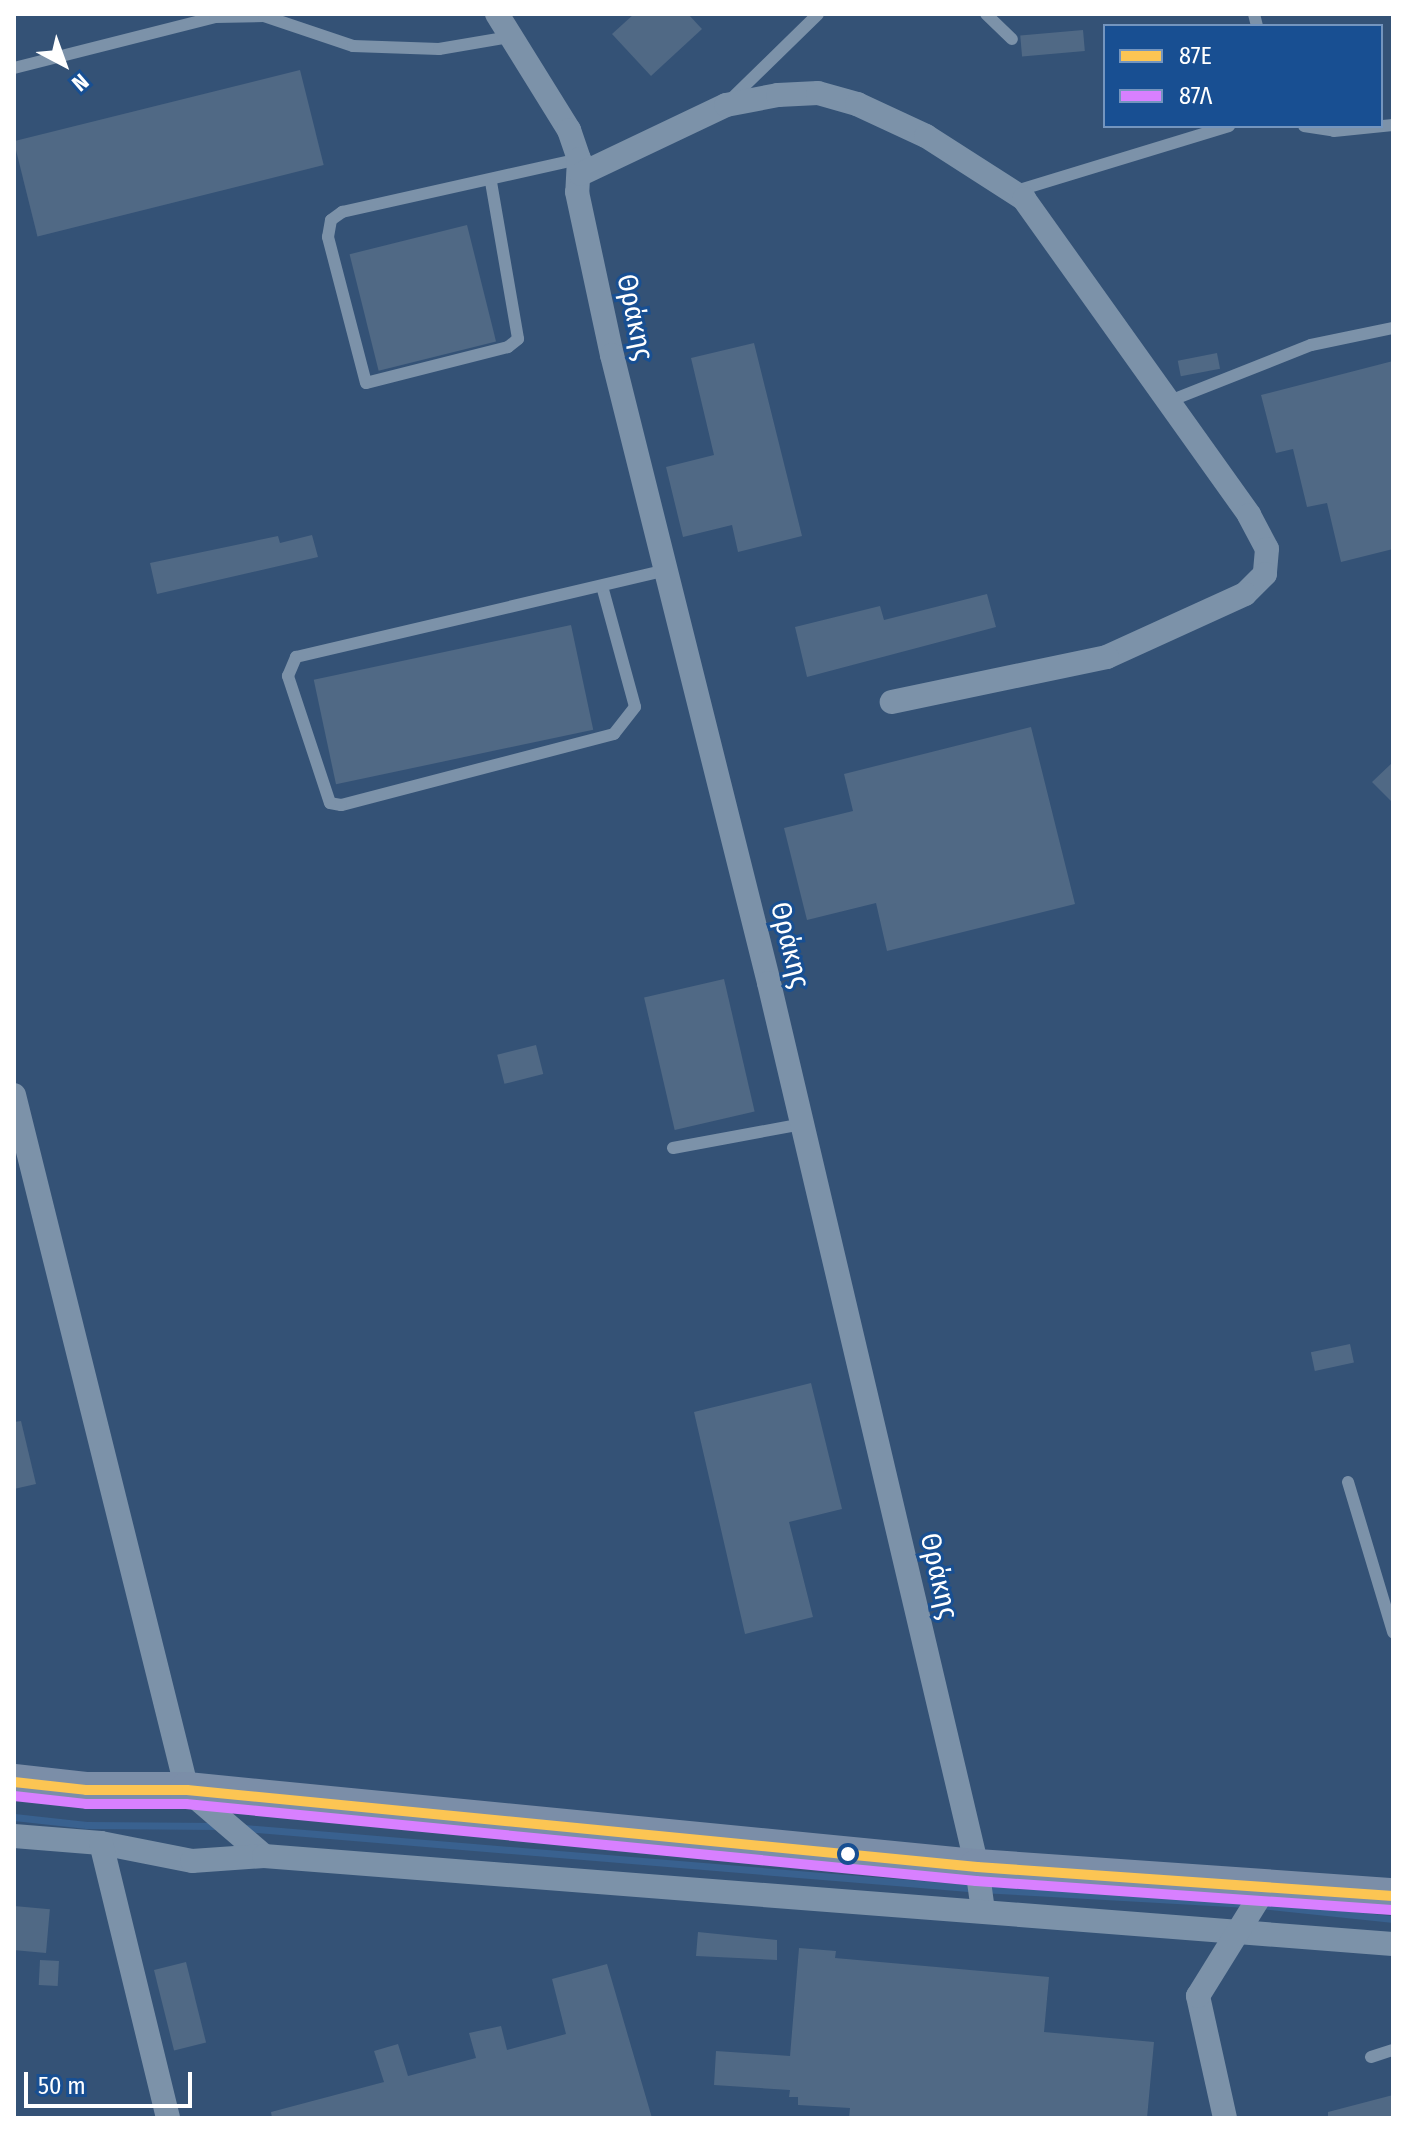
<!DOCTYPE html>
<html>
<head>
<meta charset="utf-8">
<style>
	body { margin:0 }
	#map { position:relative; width:1407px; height:2132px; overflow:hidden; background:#345276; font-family:"Fira Sans Condensed",sans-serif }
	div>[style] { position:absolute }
	.stream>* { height:7px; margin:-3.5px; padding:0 3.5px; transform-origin:3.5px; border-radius:3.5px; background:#39618f }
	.building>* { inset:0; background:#506985; transform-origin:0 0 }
	.service>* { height:12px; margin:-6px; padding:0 6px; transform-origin:6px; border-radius:6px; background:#7c92a9 }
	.minor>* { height:24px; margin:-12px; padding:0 12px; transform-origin:12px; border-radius:12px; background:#7c92a9 }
	.primary>* { height:36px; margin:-18px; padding:0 18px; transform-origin:18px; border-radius:18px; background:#7b8ea8 }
	.bus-1>* { height:10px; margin:-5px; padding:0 5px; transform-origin:5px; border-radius:5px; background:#fcc553 }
	.bus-2>* { height:10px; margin:-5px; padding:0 5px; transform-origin:5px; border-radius:5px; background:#d880ff }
	.dots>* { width:22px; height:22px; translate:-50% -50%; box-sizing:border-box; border:4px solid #184f92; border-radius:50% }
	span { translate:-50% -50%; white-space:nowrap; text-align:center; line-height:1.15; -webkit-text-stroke:6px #184f92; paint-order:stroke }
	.street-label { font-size:28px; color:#fff }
	.frame { position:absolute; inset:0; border:16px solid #fff; pointer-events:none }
	.legend { position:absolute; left:1103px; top:24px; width:280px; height:104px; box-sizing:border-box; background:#184f92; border:2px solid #7495be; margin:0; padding:10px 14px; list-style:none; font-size:24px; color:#fff }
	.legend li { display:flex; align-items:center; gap:16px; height:40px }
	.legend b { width:40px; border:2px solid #7495be }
	.north { position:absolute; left:24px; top:24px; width:80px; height:80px; -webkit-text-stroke:6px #184f92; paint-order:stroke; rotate:139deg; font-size:22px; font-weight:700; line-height:32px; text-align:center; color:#fff }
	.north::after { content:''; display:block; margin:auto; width:28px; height:36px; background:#fff; clip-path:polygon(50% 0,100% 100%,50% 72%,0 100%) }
	.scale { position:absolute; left:24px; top:2072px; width:168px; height:36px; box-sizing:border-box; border:4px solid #fff; border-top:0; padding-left:10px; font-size:24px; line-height:28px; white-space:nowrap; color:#fff; -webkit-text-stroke:6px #184f92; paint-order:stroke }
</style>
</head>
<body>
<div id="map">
	<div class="stream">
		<div style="left:14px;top:1817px;width:73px;rotate:6.3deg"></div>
		<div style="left:87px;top:1825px;width:132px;rotate:0.4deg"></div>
		<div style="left:244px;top:1828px;width:739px;rotate:4.74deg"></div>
		<div style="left:980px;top:1889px;width:268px;rotate:3.2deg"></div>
		<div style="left:1261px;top:1905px;width:133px;rotate:6.1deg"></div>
	</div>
	<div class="building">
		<div style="clip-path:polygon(634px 14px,688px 14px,702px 29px,651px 76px,612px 34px)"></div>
		<div style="left:1083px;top:30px;width:21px;height:63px;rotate:85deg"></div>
		<div style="left:300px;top:70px;width:98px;height:295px;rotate:76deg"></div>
		<div style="left:467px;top:225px;width:120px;height:121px;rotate:76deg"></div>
		<div style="clip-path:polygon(754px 343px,802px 536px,738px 552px,732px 525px,683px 537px,666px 467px,714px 455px,691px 358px)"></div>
		<div style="left:1217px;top:353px;width:16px;height:40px;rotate:79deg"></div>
		<div style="clip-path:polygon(1393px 361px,1393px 549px,1341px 562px,1327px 503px,1307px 507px,1293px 449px,1276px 453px,1261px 395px)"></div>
		<div style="clip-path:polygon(312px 535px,318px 557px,157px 594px,150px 563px,278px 536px,280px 543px)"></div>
		<div style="clip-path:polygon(987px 594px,996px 627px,807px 677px,795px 627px,880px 606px,884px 620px)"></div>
		<div style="left:571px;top:625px;width:107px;height:263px;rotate:78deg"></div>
		<div style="clip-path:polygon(1031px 727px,1075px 904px,887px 951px,876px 903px,807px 920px,784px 828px,853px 811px,844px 774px)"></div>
		<div style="clip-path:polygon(1393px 762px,1393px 803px,1372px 782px)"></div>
		<div style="left:724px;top:979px;width:136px;height:82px;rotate:77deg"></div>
		<div style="left:536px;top:1045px;width:30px;height:40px;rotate:76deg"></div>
		<div style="left:1350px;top:1344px;width:19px;height:40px;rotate:78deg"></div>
		<div style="clip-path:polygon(811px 1383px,842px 1509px,789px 1522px,813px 1617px,745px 1634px,694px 1412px)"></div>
		<div style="clip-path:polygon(21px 1421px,36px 1484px,14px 1489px,14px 1422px)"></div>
		<div style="left:14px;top:1906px;width:36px;height:44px;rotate:5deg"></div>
		<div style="clip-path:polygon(698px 1932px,777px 1940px,777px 1960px,696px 1956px)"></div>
		<div style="clip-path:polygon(799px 1948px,836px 1951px,835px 1958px,1049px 1977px,1044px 2032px,1154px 2042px,1147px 2118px,849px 2118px,850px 2108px,798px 2105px,798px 2097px,789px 2097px,790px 2090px,714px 2085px,716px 2051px,790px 2056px)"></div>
		<div style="left:40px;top:1960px;width:19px;height:25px;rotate:3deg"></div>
		<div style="left:186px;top:1962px;width:83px;height:33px;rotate:76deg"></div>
		<div style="clip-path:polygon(607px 1964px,652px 2118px,272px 2118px,271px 2112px,384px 2082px,374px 2051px,398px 2044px,408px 2076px,476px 2058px,469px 2033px,501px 2026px,507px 2050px,566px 2034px,552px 1979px)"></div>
		<div style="clip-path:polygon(1393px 2095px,1393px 2118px,1328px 2118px,1328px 2112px)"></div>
	</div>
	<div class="service">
		<div style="left:986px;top:14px;width:36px;rotate:44deg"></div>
		<div style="left:1254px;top:14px;width:12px;rotate:76deg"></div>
		<div style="left:14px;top:68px;width:207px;rotate:-14.2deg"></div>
		<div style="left:215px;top:17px;width:49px;rotate:-1.2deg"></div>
		<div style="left:264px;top:16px;width:94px;rotate:18.6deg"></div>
		<div style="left:353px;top:46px;width:86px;rotate:2deg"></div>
		<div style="left:439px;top:49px;width:72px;rotate:-9.6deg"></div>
		<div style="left:729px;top:101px;width:124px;rotate:-44.3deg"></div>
		<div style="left:1304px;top:126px;width:30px;rotate:9deg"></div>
		<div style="left:1334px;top:131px;width:59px;rotate:-5.8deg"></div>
		<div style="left:491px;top:182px;width:159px;rotate:80.2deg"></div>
		<div style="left:518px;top:339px;width:13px;rotate:141deg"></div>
		<div style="left:508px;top:347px;width:146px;rotate:165.8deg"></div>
		<div style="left:366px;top:383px;width:151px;rotate:-104.6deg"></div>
		<div style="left:328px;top:237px;width:17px;rotate:-80deg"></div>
		<div style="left:331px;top:220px;width:14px;rotate:-36deg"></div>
		<div style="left:342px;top:212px;width:243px;rotate:-12.6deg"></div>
		<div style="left:1013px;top:192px;width:226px;rotate:-17deg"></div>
		<div style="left:1167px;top:402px;width:155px;rotate:-21.6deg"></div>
		<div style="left:1311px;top:345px;width:84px;rotate:-11.7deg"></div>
		<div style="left:602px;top:586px;width:125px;rotate:74.7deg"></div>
		<div style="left:635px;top:707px;width:34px;rotate:128deg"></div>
		<div style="left:614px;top:734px;width:282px;rotate:165.4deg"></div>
		<div style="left:341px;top:805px;width:11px;rotate:-170deg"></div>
		<div style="left:330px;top:803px;width:134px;rotate:-108.3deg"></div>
		<div style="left:288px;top:676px;width:21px;rotate:-67deg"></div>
		<div style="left:296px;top:657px;width:378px;rotate:-13.2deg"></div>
		<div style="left:673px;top:1148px;width:131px;rotate:-10.5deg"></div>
		<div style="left:1348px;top:1482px;width:157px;rotate:73.3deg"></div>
		<div style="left:1371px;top:2057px;width:23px;rotate:-18deg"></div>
	</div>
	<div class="minor">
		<div style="left:497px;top:14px;width:137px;rotate:58.2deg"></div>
		<div style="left:569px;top:130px;width:31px;rotate:71deg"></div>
		<div style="left:579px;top:159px;width:33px;rotate:93deg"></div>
		<div style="left:577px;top:192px;width:167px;rotate:77.9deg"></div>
		<div style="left:612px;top:355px;width:647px;rotate:75.96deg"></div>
		<div style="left:769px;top:983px;width:908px;rotate:76.76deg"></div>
		<div style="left:977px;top:1867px;width:44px;rotate:82.2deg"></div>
		<div style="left:581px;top:174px;width:161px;rotate:-25.4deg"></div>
		<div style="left:726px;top:105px;width:53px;rotate:-10.9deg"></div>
		<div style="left:778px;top:95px;width:40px;rotate:-2.9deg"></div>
		<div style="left:818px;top:93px;width:41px;rotate:15.8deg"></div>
		<div style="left:857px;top:104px;width:76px;rotate:24.9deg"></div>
		<div style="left:926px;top:136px;width:117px;rotate:32.7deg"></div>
		<div style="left:1024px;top:199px;width:388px;rotate:54.5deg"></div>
		<div style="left:1249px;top:515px;width:38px;rotate:62deg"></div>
		<div style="left:1267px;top:549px;width:25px;rotate:95deg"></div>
		<div style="left:1265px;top:574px;width:28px;rotate:135deg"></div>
		<div style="left:1245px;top:594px;width:152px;rotate:155.5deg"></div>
		<div style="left:1107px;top:657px;width:220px;rotate:168.2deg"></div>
		<div style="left:14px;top:1095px;width:716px;rotate:76.02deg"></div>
		<div style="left:187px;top:1790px;width:101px;rotate:40.6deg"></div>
		<div style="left:14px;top:1836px;width:87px;rotate:4.6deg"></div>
		<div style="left:101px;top:1843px;width:93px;rotate:11.2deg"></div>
		<div style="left:192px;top:1861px;width:72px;rotate:-4deg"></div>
		<div style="left:264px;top:1856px;width:1132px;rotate:4.46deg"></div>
		<div style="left:101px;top:1843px;width:283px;rotate:76.3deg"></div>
		<div style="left:1225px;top:2118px;width:125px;rotate:-102.5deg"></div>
		<div style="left:1198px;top:1996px;width:127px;rotate:-58.2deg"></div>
	</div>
	<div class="primary">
		<div style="left:14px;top:1782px;width:72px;rotate:6.3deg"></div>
		<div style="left:86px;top:1790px;width:101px"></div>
		<div style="left:187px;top:1790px;width:794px;rotate:5.57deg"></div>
		<div style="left:977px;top:1867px;width:417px;rotate:4deg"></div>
	</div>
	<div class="bus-1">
		<div style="left:14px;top:1782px;width:72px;rotate:6.3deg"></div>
		<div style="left:86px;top:1790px;width:101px"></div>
		<div style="left:187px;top:1790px;width:794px;rotate:5.57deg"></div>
		<div style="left:977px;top:1867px;width:417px;rotate:4deg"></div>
	</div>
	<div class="bus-2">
		<div style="left:14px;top:1796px;width:72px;rotate:6.3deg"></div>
		<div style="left:86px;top:1804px;width:100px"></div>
		<div style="left:186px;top:1804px;width:794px;rotate:5.57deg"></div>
		<div style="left:976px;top:1881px;width:417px;rotate:4deg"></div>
	</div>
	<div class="dots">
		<div style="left:848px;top:1854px;background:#fff"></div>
	</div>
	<div class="street-label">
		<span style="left:635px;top:317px;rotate:78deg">Θράκης</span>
		<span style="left:790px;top:945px;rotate:76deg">Θράκης</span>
		<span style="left:939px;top:1576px;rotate:77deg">Θράκης</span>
	</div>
	<div class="frame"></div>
	<ul class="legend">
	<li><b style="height:10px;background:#fcc553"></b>87Ε</li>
	<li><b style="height:10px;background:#d880ff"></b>87Λ</li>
	</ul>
	<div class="north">N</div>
	<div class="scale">50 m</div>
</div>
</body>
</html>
